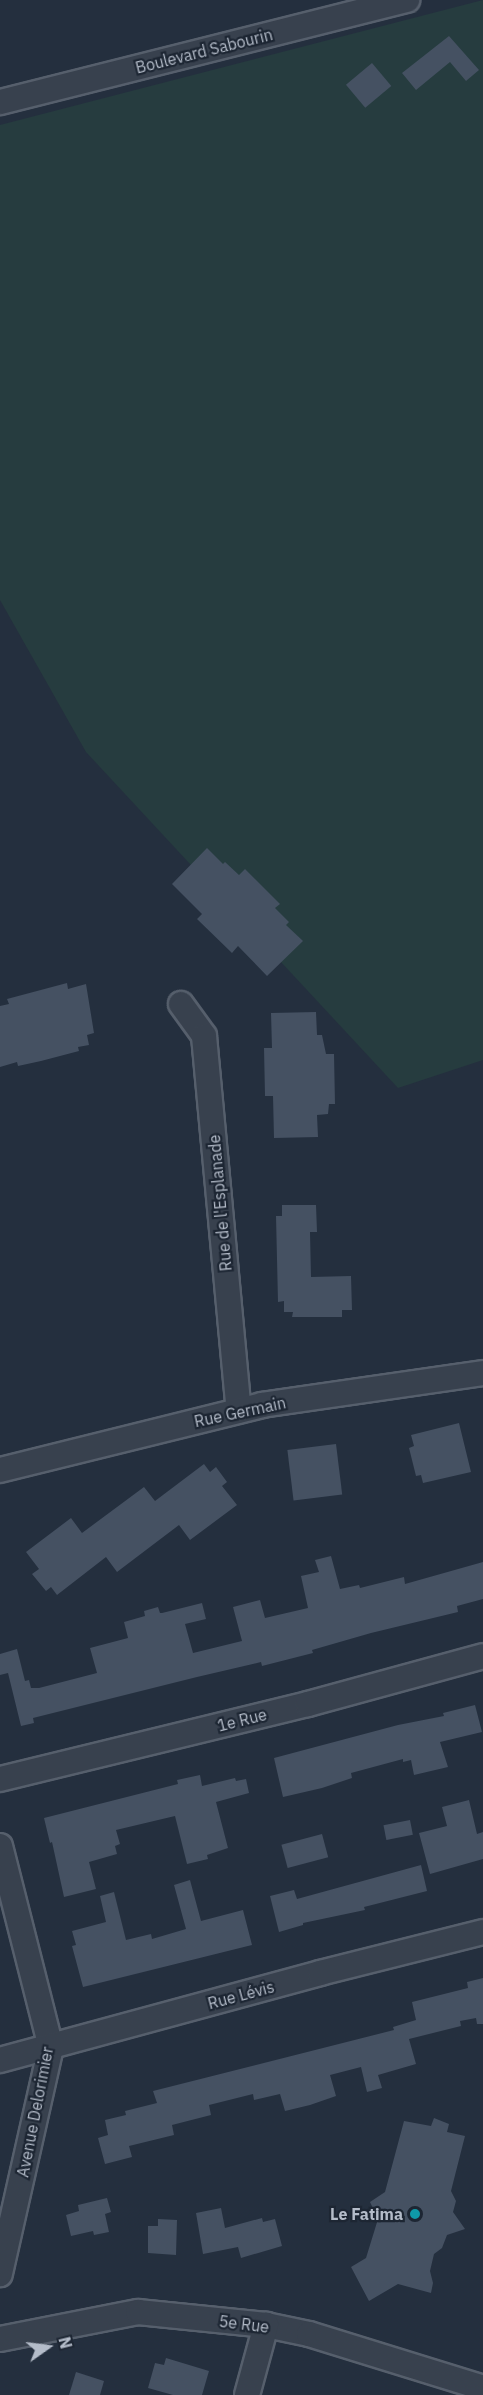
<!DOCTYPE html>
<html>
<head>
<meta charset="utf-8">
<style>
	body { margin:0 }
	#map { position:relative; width:483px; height:2395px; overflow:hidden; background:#242f3e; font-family:"IBM Plex Sans",sans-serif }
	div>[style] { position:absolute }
	.green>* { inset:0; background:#263c3f }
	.building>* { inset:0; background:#455162; transform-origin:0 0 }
	.roads { filter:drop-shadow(2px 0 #565f6c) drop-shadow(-2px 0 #565f6c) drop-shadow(0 2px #565f6c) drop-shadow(0 -2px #565f6c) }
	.minor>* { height:24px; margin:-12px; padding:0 12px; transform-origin:12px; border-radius:12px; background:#38414e }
	.dots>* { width:16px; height:16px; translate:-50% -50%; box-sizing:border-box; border:3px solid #1d2633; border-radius:50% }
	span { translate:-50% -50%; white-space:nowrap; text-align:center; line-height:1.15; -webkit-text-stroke:4.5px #1d2633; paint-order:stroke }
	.street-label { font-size:16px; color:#b4bcc9 }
	.poi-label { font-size:16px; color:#b4bcc9; font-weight:700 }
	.right { translate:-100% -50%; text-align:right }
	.north { position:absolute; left:18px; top:2317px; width:60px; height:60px; -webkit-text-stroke:4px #1d2633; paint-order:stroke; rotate:76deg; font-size:16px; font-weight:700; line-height:24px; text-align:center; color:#b4bcc9 }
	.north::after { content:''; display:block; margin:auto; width:21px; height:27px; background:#b4bcc9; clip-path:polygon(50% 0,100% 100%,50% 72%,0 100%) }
</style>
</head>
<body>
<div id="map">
	<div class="green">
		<div style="clip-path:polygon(483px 0,483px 1060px,398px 1088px,86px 752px,0 600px,0 125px)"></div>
	</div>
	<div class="building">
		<div style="clip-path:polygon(449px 36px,479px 70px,466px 81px,450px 62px,416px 90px,402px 73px)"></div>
		<div style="left:372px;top:63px;width:30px;height:34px;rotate:50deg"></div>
		<div style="clip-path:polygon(207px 848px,223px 864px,225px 862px,239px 875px,245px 869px,280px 904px,275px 908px,289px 922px,286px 925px,303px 941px,267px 976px,238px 946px,232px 953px,197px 919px,202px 914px,172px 884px)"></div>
		<div style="clip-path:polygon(67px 983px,68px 989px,86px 984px,94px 1033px,87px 1035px,89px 1045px,78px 1047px,79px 1051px,41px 1061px,18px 1066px,17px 1062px,0 1067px,0 1006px,9px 1004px,7px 999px)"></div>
		<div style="clip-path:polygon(316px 1012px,317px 1035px,322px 1035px,326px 1054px,334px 1054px,335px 1104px,329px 1104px,328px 1114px,317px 1115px,318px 1137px,274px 1138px,273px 1096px,265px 1096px,264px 1048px,272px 1048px,271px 1013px)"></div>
		<div style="clip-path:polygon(282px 1205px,316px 1205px,317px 1232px,310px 1232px,311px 1277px,351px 1276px,352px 1310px,342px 1310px,342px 1317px,292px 1317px,293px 1312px,284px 1312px,284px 1301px,278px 1302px,276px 1216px,282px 1216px)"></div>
		<div style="clip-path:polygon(459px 1423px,471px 1472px,423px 1483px,421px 1475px,416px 1476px,409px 1448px,414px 1446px,411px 1435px)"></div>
		<div style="left:336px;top:1444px;width:51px;height:49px;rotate:83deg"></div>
		<div style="clip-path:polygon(204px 1464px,210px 1472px,216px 1467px,227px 1482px,222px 1486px,237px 1505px,190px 1540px,179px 1525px,117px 1572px,106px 1557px,57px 1595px,51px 1587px,46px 1591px,32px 1574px,39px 1569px,26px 1552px,71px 1518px,82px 1533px,144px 1487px,155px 1501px)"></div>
		<div style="clip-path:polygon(331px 1556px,340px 1589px,359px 1585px,360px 1588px,404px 1577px,405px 1584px,483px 1562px,483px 1599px,457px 1606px,458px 1612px,371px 1633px,312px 1650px,313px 1653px,262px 1666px,261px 1662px,197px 1677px,33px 1718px,34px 1723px,21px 1726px,8px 1673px,0 1675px,0 1654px,17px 1649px,25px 1681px,29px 1680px,31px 1688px,39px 1688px,97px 1673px,90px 1648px,128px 1638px,124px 1622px,145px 1616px,144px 1611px,158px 1607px,160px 1613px,162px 1613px,202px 1603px,206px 1619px,185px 1624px,193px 1653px,242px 1641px,233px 1607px,260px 1600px,265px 1618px,308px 1608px,301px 1576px,319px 1572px,315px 1560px)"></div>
		<div style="clip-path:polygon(475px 1705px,482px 1732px,440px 1742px,448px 1767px,414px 1775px,411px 1760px,403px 1762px,403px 1759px,351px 1773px,352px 1778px,322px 1788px,283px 1797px,274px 1758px,398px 1725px,444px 1716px,443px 1713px)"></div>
		<div style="clip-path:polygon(200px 1775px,202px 1786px,235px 1778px,236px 1781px,246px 1779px,249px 1793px,216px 1802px,228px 1848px,207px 1855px,208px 1859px,187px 1864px,175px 1816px,116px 1830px,120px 1844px,115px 1846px,117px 1854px,89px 1862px,96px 1889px,64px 1897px,52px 1842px,50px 1843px,44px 1818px,178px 1784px,177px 1780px)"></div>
		<div style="clip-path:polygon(469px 1800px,477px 1834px,483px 1832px,483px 1859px,430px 1874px,419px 1833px,447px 1826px,442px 1807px)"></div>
		<div style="left:410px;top:1820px;width:15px;height:27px;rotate:79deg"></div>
		<div style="left:322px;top:1834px;width:24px;height:42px;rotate:75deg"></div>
		<div style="clip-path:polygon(421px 1865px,427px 1891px,364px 1907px,365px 1910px,303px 1923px,303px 1925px,279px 1932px,270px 1896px,294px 1890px,297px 1899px)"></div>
		<div style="clip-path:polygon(190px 1880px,201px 1921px,243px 1910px,252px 1945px,83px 1987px,72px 1946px,76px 1945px,72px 1931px,106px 1922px,100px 1896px,114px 1892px,126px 1940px,151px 1934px,152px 1939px,186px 1929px,174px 1885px)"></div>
		<div style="clip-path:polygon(483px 1978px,483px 2024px,477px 2024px,476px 2018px,460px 2021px,461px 2026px,409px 2039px,416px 2064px,378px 2075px,382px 2088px,367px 2092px,361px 2067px,330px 2075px,336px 2096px,310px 2105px,285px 2111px,280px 2094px,254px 2100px,253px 2094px,209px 2105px,211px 2115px,172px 2125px,174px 2135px,129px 2146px,132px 2157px,105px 2164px,98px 2138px,108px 2135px,105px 2120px,126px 2115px,125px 2111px,157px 2103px,153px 2091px,394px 2030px,393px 2027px,416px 2020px,412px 2002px,468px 1988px,467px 1982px)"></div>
		<div style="clip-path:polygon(434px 2118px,449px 2124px,447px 2132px,465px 2136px,451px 2191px,456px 2201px,453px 2212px,465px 2229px,447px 2235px,442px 2248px,434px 2254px,430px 2271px,433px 2283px,431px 2293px,398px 2284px,369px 2301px,351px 2267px,366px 2258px,378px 2219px,370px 2202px,385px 2192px,404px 2121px,431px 2126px)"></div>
		<div style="clip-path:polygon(107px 2198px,111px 2212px,105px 2214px,109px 2232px,94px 2235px,93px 2231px,71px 2236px,66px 2215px,79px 2211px,78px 2205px)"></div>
		<div style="clip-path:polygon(221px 2208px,225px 2228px,262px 2218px,263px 2222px,275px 2219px,282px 2246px,241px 2258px,238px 2247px,203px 2254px,196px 2213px)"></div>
		<div style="clip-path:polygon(158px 2219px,177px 2220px,176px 2255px,148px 2253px,148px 2226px,158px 2226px)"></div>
		<div style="clip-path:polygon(166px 2358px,209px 2371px,202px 2395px,173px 2395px,148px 2388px,155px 2363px,164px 2365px)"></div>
		<div style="clip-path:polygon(76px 2372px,104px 2381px,100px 2395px,69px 2395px)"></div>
	</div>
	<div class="roads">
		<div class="minor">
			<div style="left:0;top:102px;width:420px;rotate:-14.1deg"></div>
			<div style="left:181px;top:1004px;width:39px;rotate:54deg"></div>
			<div style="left:204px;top:1036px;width:376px;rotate:84.7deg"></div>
			<div style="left:0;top:1470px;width:270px;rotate:-13.9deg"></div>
			<div style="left:262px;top:1405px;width:223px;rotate:-8.2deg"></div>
			<div style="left:0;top:1779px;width:317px;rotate:-13.7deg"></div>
			<div style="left:308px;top:1704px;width:181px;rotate:-15.3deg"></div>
			<div style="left:0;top:1846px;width:207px;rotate:75.8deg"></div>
			<div style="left:51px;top:2047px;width:233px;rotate:102.7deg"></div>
			<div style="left:0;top:2060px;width:332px;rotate:-15.2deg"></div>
			<div style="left:320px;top:1973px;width:168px;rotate:-14.1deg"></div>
			<div style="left:0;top:2339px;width:141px;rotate:-11.1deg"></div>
			<div style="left:138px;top:2312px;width:129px;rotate:5.8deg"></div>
			<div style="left:266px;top:2325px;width:44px;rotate:11.8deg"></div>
			<div style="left:309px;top:2334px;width:182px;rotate:17.2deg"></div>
			<div style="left:247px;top:2395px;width:73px;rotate:-74.8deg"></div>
		</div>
	</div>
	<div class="dots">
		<div style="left:415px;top:2214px;background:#0f9aa8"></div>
	</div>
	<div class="street-label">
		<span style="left:204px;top:51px;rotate:-14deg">Boulevard Sabourin</span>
		<span style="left:220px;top:1203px;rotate:-95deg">Rue de l'Esplanade</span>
		<span style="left:240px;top:1412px;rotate:-12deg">Rue Germain</span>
		<span style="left:242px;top:1720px;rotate:-14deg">1e Rue</span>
		<span style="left:241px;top:1995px;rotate:-15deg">Rue Lévis</span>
		<span style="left:35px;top:2112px;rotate:-79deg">Avenue Delorimier</span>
		<span style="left:244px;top:2324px;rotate:7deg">5e Rue</span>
	</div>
	<div class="poi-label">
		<span class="right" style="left:403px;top:2214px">Le Fatima</span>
	</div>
	<div class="north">N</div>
</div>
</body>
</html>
